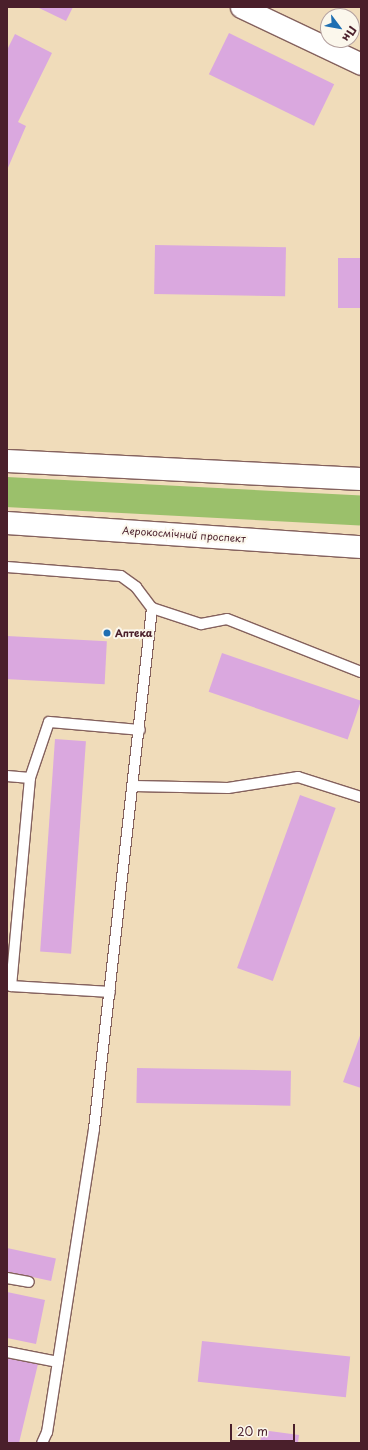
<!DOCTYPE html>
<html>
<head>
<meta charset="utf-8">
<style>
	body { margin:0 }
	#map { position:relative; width:368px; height:1450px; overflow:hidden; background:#f0dcba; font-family:"Playpen Sans",sans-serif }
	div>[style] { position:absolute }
	.green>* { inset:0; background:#9bc06b; transform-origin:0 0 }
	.building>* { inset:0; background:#daa8df; transform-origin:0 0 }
	.roads { filter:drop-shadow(1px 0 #84615d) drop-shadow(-1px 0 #84615d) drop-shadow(0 1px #84615d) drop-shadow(0 -1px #84615d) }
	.lane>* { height:10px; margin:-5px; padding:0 5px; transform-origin:5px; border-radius:5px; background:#fff }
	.street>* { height:21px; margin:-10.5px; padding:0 10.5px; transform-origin:10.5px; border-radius:10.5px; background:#fff }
	.primary>* { height:22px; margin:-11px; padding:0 11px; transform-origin:11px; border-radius:11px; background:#fff }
	.dots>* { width:11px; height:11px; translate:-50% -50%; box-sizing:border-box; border:2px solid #fbf7ec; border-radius:50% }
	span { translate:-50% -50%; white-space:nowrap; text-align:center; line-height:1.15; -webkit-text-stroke:4px #fbf7ec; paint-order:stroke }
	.street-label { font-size:10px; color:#4a1f2b }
	.poi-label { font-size:10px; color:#4a1f2b; font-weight:700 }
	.left { translate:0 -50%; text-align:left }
	.frame { position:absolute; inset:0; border:8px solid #4a1f2b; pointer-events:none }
	.north { position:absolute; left:320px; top:8px; width:40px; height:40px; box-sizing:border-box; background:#fbf7ec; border:1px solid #b4a19f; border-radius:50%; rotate:122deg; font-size:11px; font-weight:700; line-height:16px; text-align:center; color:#4a1f2b }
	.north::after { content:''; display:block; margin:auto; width:14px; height:18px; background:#1f6fb2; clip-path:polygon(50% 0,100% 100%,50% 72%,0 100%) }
	.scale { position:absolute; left:230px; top:1424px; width:65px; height:18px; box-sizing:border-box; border:2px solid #4a1f2b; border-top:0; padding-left:5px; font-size:12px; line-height:14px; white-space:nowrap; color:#4a1f2b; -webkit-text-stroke:3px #fbf7ec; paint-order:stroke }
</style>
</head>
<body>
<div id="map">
	<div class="green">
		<div style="left:7px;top:477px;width:355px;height:30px;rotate:3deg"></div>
	</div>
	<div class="building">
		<div style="clip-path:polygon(37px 7px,73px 7px,66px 21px)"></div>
		<div style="left:229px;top:33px;width:117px;height:46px;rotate:26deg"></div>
		<div style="clip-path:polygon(15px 34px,52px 53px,18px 122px,26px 126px,7px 170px,7px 50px)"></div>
		<div style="left:155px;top:245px;width:131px;height:49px;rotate:1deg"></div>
		<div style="left:338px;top:258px;width:23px;height:50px"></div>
		<div style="left:7px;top:636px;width:100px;height:43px;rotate:3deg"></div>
		<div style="left:222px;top:653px;width:147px;height:41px;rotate:19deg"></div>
		<div style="left:55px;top:739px;width:31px;height:213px;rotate:4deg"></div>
		<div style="left:300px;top:795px;width:38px;height:184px;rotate:20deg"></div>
		<div style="clip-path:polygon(361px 1033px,361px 1088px,343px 1082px)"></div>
		<div style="left:137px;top:1068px;width:154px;height:35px;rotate:1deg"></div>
		<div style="left:7px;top:1248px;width:50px;height:23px;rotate:12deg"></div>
		<div style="clip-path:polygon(7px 1292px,45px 1300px,36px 1344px,7px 1338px)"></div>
		<div style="left:202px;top:1341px;width:149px;height:41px;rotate:6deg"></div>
		<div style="clip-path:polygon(7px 1358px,38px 1364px,19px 1443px,7px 1443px)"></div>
		<div style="clip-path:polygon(262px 1430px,299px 1435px,298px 1443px,260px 1443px)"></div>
	</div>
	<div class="roads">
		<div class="lane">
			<div style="left:7px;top:567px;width:114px;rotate:4.5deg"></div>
			<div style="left:121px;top:576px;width:19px;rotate:36deg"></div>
			<div style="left:136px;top:587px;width:26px;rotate:53deg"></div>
			<div style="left:152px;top:608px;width:524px;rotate:96.35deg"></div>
			<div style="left:94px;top:1129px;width:307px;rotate:98.8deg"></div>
			<div style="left:47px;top:1432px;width:12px;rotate:114deg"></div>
			<div style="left:152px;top:608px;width:52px;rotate:18.1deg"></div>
			<div style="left:201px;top:624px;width:26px;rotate:-11deg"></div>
			<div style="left:227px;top:619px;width:144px;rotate:21.6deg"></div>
			<div style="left:7px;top:776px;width:23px;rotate:5deg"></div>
			<div style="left:30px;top:778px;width:209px;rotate:95.2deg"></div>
			<div style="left:11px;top:986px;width:99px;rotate:3.5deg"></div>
			<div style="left:30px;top:778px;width:59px;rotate:-71.3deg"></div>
			<div style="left:49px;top:722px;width:91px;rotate:5deg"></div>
			<div style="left:134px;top:786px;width:94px;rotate:1.2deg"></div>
			<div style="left:228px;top:788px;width:71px;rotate:-8.9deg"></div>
			<div style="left:298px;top:777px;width:66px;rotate:17.6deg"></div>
			<div style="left:7px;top:1278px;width:22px;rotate:10deg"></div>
			<div style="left:7px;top:1352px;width:52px;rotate:11.1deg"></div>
		</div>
		<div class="street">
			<div style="left:241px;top:7px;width:133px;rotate:25.4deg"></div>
		</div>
		<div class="primary">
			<div style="left:7px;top:461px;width:354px;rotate:2.9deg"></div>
			<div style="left:7px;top:523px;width:355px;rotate:3.9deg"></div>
		</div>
	</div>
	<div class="dots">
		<div style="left:107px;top:633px;background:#1f6fb2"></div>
	</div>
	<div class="street-label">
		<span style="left:184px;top:534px;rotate:4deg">Аерокосмічний проспект</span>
	</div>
	<div class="poi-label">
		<span class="left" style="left:115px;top:633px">Аптека</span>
	</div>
	<div class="frame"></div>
	<div class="north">Пн</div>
	<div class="scale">20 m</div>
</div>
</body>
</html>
